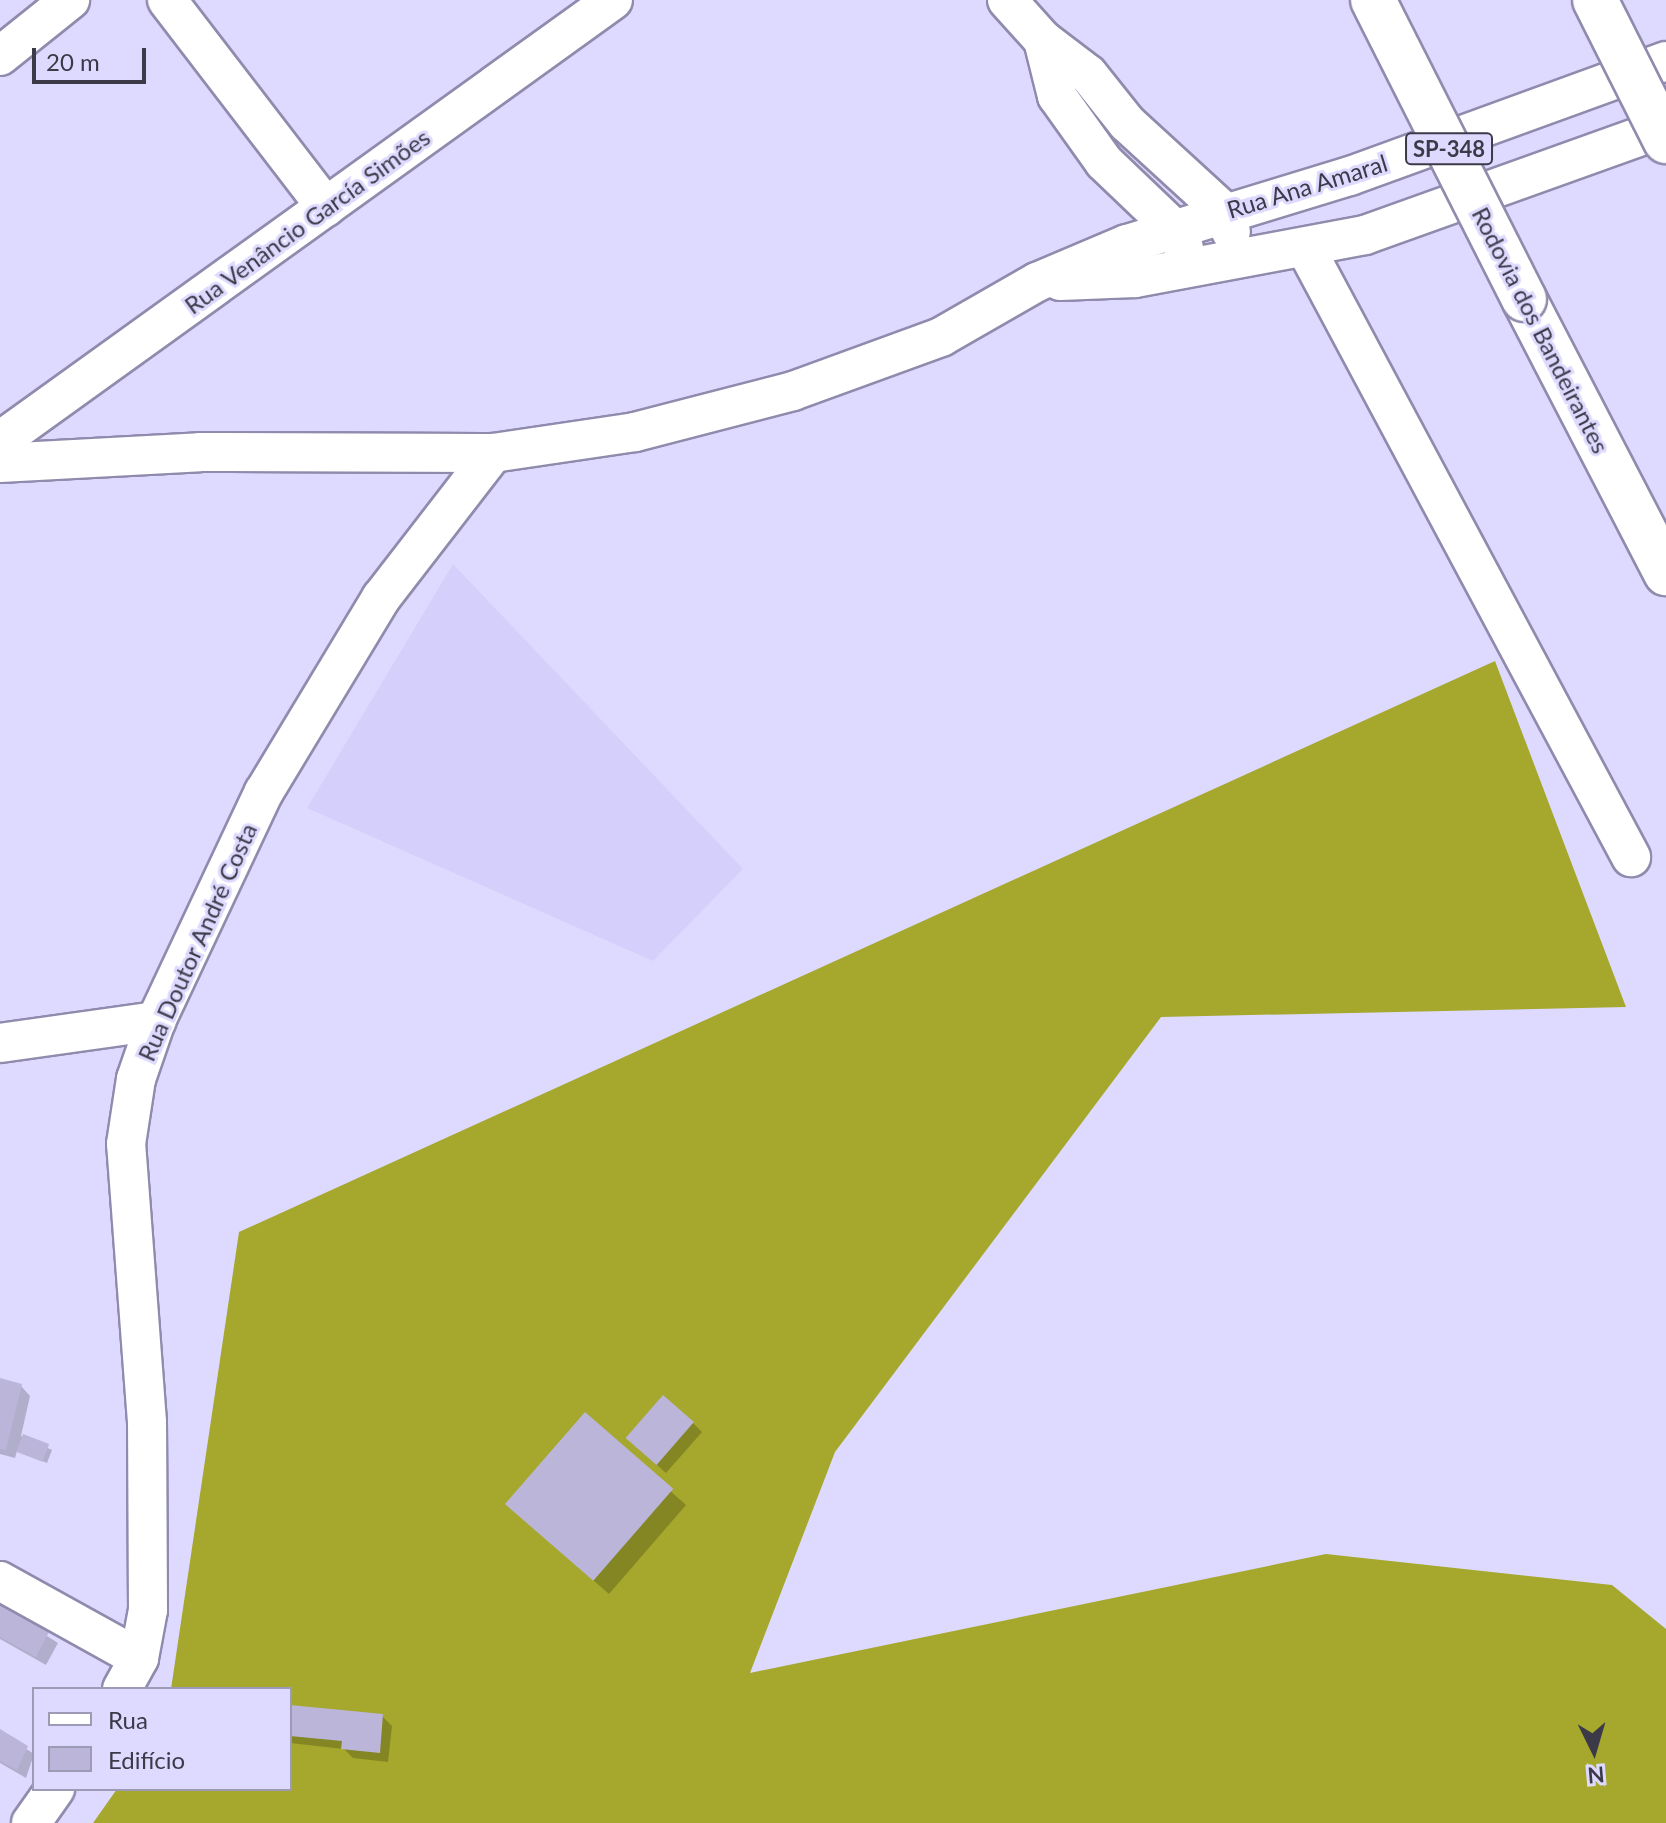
<!DOCTYPE html>
<html>
<head>
<meta charset="utf-8">
<style>
	body { margin:0 }
	#map { position:relative; width:1666px; height:1823px; overflow:hidden; background:#dedaff; font-family:Lato,sans-serif }
	div>[style] { position:absolute }
	.built>* { inset:0; background:#d4cffb }
	.forest>* { inset:0; background:#a5a82c }
	.shadow>* { inset:0; background:#0003 }
	.building>* { inset:0; background:#bab5d9; transform-origin:0 0 }
	.roads { filter:drop-shadow(2px 0 #908bad) drop-shadow(-2px 0 #908bad) drop-shadow(0 2px #908bad) drop-shadow(0 -2px #908bad) }
	.minor>* { height:38px; margin:-19px; padding:0 19px; transform-origin:19px; border-radius:19px; background:#fff }
	.highway>* { height:44px; margin:-22px; padding:0 22px; transform-origin:22px; border-radius:22px; background:#fff }
	.bridges { filter:drop-shadow(2px 0 #908bad) drop-shadow(-2px 0 #908bad) drop-shadow(0 2px #908bad) drop-shadow(0 -2px #908bad) }
	.highway-bridge>* { height:44px; margin:-22px; padding:0 22px; transform-origin:22px; border-radius:22px; background:#fff }
	span { translate:-50% -50%; white-space:nowrap; text-align:center; line-height:1.15; -webkit-text-stroke:6px #dedaff; paint-order:stroke }
	.shield-label span { padding:2px 6px; background:#dedaff; border:2px solid; border-radius:6px; -webkit-text-stroke-width:0 }
	.shield-label { font-size:22px; color:#3c3a49; font-weight:700 }
	.street-label { font-size:24px; color:#3c3a49 }
	.legend { position:absolute; left:32px; top:1687px; width:260px; height:104px; box-sizing:border-box; background:#dedaff; border:2px solid #9d9ab6; margin:0; padding:10px 14px; list-style:none; font-size:24px; color:#3c3a49 }
	.legend li { display:flex; align-items:center; gap:16px; height:40px }
	.legend b { width:40px; border:2px solid #9d9ab6 }
	.north { position:absolute; left:1554px; top:1711px; width:80px; height:80px; -webkit-text-stroke:6px #dedaff; paint-order:stroke; rotate:175deg; font-size:22px; font-weight:700; line-height:32px; text-align:center; color:#3c3a49 }
	.north::after { content:''; display:block; margin:auto; width:28px; height:36px; background:#3c3a49; clip-path:polygon(50% 0,100% 100%,50% 72%,0 100%) }
	.scale { position:absolute; left:32px; top:48px; width:114px; height:36px; box-sizing:border-box; border:4px solid #3c3a49; border-top:0; padding-left:10px; font-size:24px; line-height:28px; white-space:nowrap; color:#3c3a49; -webkit-text-stroke:6px #dedaff; paint-order:stroke }
</style>
</head>
<body>
<div id="map">
	<div class="built">
		<div style="clip-path:polygon(453px 564px,743px 869px,653px 961px,307px 808px)"></div>
	</div>
	<div class="forest">
		<div style="clip-path:polygon(1495px 661px,1626px 1007px,1161px 1017px,835px 1452px,750px 1673px,1326px 1554px,1612px 1585px,1666px 1629px,1666px 1823px,93px 1823px,117px 1789px,290px 1789px,290px 1689px,171px 1689px,239px 1232px)"></div>
	</div>
	<div class="shadow">
		<div style="clip-path:polygon(0 1380px,21px 1386px,30px 1396px,21px 1436px,52px 1450px,47px 1463px,17px 1451px,15px 1458px,0 1454px)"></div>
		<div style="clip-path:polygon(585px 1415px,686px 1505px,609px 1594px,522px 1518px)"></div>
		<div style="clip-path:polygon(693px 1423px,702px 1432px,666px 1473px,637px 1447px)"></div>
		<div style="clip-path:polygon(0 1606px,58px 1643px,46px 1665px,0 1639px)"></div>
		<div style="clip-path:polygon(290px 1707px,382px 1716px,392px 1726px,388px 1762px,353px 1758px,344px 1749px,290px 1743px)"></div>
		<div style="clip-path:polygon(0 1732px,34px 1754px,26px 1778px,0 1763px)"></div>
	</div>
	<div class="building">
		<div style="clip-path:polygon(0 1378px,22px 1384px,6px 1450px,0 1449px)"></div>
		<div style="left:663px;top:1395px;width:41px;height:57px;rotate:41deg"></div>
		<div style="left:585px;top:1412px;width:117px;height:122px;rotate:41deg"></div>
		<div style="left:23px;top:1434px;width:28px;height:19px;rotate:21deg"></div>
		<div style="clip-path:polygon(0 1603px,49px 1632px,36px 1657px,0 1637px)"></div>
		<div style="clip-path:polygon(290px 1705px,383px 1714px,380px 1753px,341px 1749px,342px 1741px,290px 1736px)"></div>
		<div style="clip-path:polygon(0 1729px,28px 1746px,17px 1770px,0 1761px)"></div>
	</div>
	<div class="roads">
		<div class="minor">
			<div style="left:167px;top:0;width:261px;rotate:52.5deg"></div>
			<div style="left:1007px;top:0;width:54px;rotate:48deg"></div>
			<div style="left:1043px;top:40px;width:56px;rotate:37.1deg"></div>
			<div style="left:1088px;top:74px;width:63px;rotate:51.5deg"></div>
			<div style="left:1127px;top:123px;width:130px;rotate:42.5deg"></div>
			<div style="left:1223px;top:211px;width:22px;rotate:69deg"></div>
			<div style="left:1043px;top:40px;width:58px;rotate:76deg"></div>
			<div style="left:1057px;top:96px;width:81px;rotate:54.5deg"></div>
			<div style="left:1104px;top:162px;width:97px;rotate:43.7deg"></div>
			<div style="left:1174px;top:229px;width:21px;rotate:62deg"></div>
			<div style="left:0;top:56px;width:90px;rotate:-38.7deg"></div>
			<div style="left:1305px;top:247px;width:692px;rotate:61.88deg"></div>
			<div style="left:1060px;top:281px;width:75px;rotate:-2.3deg"></div>
			<div style="left:1135px;top:278px;width:234px;rotate:-10.6deg"></div>
			<div style="left:1365px;top:235px;width:320px;rotate:-19.7deg"></div>
			<div style="left:0;top:441px;width:755px;rotate:-35.73deg"></div>
			<div style="left:0;top:463px;width:200px;rotate:-3.1deg"></div>
			<div style="left:200px;top:452px;width:293px;rotate:0.2deg"></div>
			<div style="left:493px;top:453px;width:144px;rotate:-8.4deg"></div>
			<div style="left:635px;top:432px;width:163px;rotate:-14.5deg"></div>
			<div style="left:793px;top:391px;width:158px;rotate:-20deg"></div>
			<div style="left:941px;top:337px;width:111px;rotate:-29.8deg"></div>
			<div style="left:1037px;top:282px;width:98px;rotate:-22.9deg"></div>
			<div style="left:1127px;top:244px;width:233px;rotate:-17deg"></div>
			<div style="left:1350px;top:176px;width:336px;rotate:-20deg"></div>
			<div style="left:0;top:1043px;width:158px;rotate:-8deg"></div>
			<div style="left:0;top:1581px;width:159px;rotate:29deg"></div>
			<div style="left:122px;top:1689px;width:35px;rotate:-61deg"></div>
			<div style="left:139px;top:1658px;width:49px;rotate:-79.4deg"></div>
			<div style="left:148px;top:1610px;width:188px;rotate:-90.3deg"></div>
			<div style="left:147px;top:1422px;width:279px;rotate:-94.3deg"></div>
			<div style="left:126px;top:1144px;width:66px;rotate:-81.3deg"></div>
			<div style="left:136px;top:1079px;width:61px;rotate:-71deg"></div>
			<div style="left:156px;top:1021px;width:253px;rotate:-64.8deg"></div>
			<div style="left:264px;top:792px;width:227px;rotate:-58.9deg"></div>
			<div style="left:381px;top:598px;width:183px;rotate:-52.3deg"></div>
			<div style="left:31px;top:1823px;width:42px;rotate:-54.8deg"></div>
		</div>
		<div class="highway">
			<div style="left:1524px;top:299px;width:309px;rotate:62.6deg"></div>
		</div>
	</div>
	<div class="bridges">
		<div class="highway-bridge">
			<div style="left:1373px;top:0;width:335px;rotate:63.2deg"></div>
			<div style="left:1595px;top:0;width:158px;rotate:63.3deg"></div>
		</div>
	</div>
	<div class="shield-label">
		<span style="left:1449px;top:149px">SP-348</span>
	</div>
	<div class="street-label">
		<span style="left:1307px;top:186px;rotate:-17deg">Rua Ana Amaral</span>
		<span style="left:307px;top:221px;rotate:-36deg">Rua Venâncio García Simões</span>
		<span style="left:1541px;top:330px;rotate:63deg">Rodovia dos Bandeirantes</span>
		<span style="left:197px;top:942px;rotate:-66deg">Rua Doutor André Costa</span>
	</div>
	<ul class="legend">
	<li><b style="height:10px;background:#fff"></b>Rua</li>
	<li><b style="height:22px;background:#bab5d9"></b>Edifício</li>
	</ul>
	<div class="north">N</div>
	<div class="scale">20 m</div>
</div>
</body>
</html>
